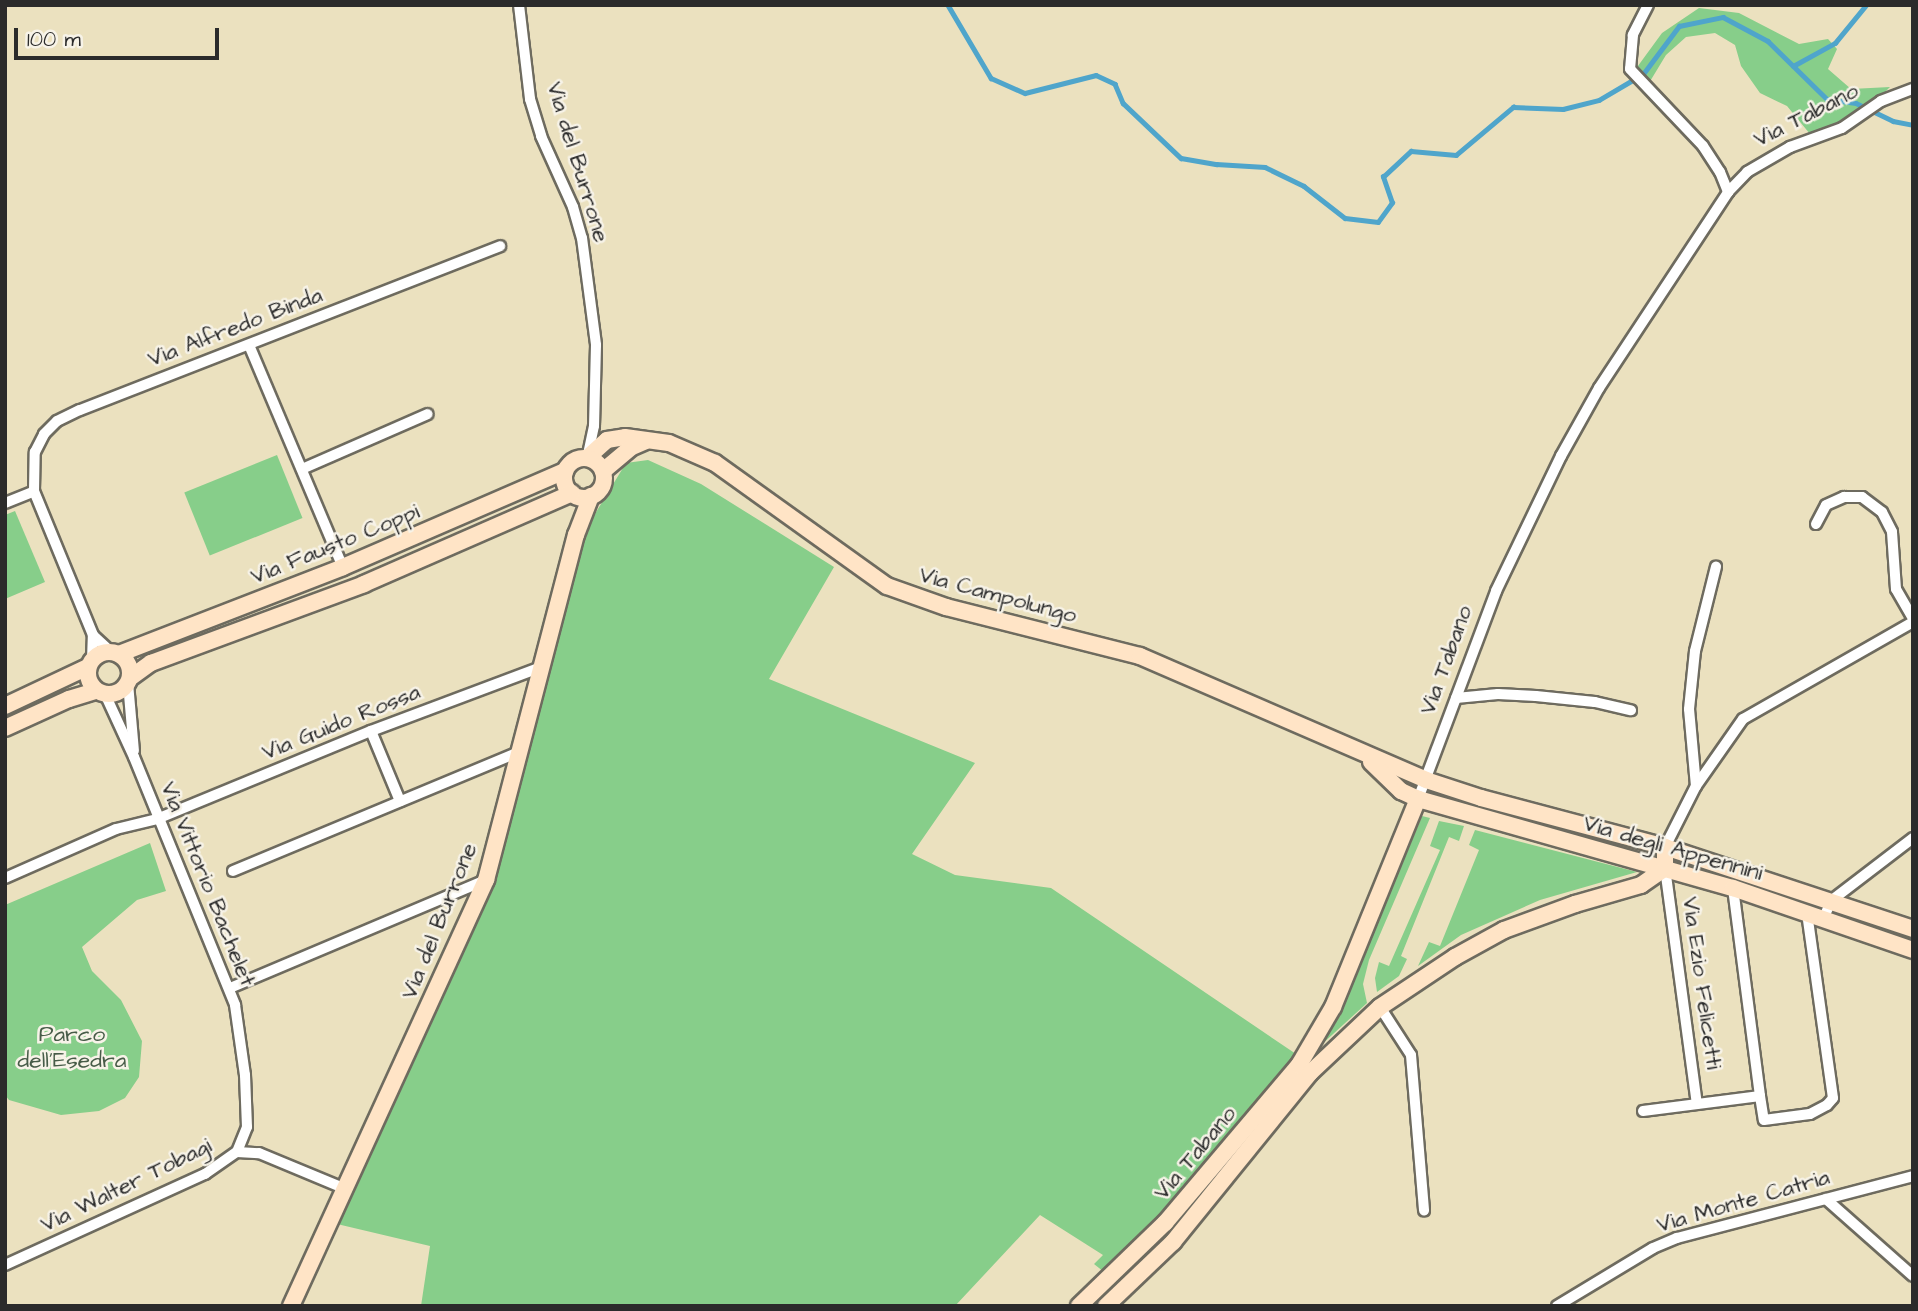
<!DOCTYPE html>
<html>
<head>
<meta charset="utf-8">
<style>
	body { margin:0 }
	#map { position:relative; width:1918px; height:1311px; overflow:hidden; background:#ebe1bf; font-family:"Architects Daughter",sans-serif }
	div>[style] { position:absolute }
	.green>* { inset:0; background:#87ce8a; transform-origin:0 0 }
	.stream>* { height:4.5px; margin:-2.25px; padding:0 2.25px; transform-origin:2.25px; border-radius:2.25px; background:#4fa5cb }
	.roads { filter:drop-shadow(2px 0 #6e6b5f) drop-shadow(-2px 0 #6e6b5f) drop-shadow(0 2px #6e6b5f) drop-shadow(0 -2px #6e6b5f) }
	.street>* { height:10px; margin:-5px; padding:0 5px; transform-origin:5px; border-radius:5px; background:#fff }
	.secondary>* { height:16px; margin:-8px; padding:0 8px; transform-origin:8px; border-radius:8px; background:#ffe4c6 }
	.secondary>.ring { margin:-8px; padding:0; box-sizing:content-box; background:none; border:16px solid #ffe4c6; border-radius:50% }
	span { translate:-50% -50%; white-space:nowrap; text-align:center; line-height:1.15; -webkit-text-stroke:5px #f7f3e8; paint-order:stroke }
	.street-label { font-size:23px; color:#2b2b2b }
	.park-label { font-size:23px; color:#475c48 }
	.frame { position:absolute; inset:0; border:7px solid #2b2b2b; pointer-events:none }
	.scale { position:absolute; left:14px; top:28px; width:205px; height:32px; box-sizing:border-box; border:4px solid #2b2b2b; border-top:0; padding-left:9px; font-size:21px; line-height:24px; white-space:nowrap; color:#2b2b2b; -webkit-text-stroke:5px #f7f3e8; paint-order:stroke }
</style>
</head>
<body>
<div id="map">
	<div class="green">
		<div style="clip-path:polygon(1699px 8px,1739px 13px,1799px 44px,1828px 39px,1837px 49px,1828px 69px,1851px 89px,1890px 87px,1874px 103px,1842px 125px,1810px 134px,1787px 106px,1760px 93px,1741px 66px,1735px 45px,1715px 33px,1686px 37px,1666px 55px,1649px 83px,1635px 70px,1662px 33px)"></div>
		<div style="left:277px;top:455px;width:68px;height:100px;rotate:68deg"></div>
		<div style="clip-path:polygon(648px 460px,701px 484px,834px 567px,769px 679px,975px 763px,912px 854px,955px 875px,1051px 888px,1296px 1054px,1187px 1189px,1104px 1272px,1094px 1264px,1103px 1255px,1040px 1215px,955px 1306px,421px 1306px,430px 1246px,337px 1224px,489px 896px,575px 565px,590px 522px,626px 463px)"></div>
		<div style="clip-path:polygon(15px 511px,45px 582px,5px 599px,5px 515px)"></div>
		<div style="clip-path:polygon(1422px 816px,1430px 818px,1369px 960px,1363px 984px,1367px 1003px,1320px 1046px,1340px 1014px)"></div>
		<div style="clip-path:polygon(1439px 821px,1464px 826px,1459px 841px,1449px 837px,1401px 956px,1407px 959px,1399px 976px,1377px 992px,1375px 978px,1379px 962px,1389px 966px,1440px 850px,1430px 846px)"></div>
		<div style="clip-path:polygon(1475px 830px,1637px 872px,1540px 900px,1461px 935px,1418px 966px,1429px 942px,1440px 946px,1479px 850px,1469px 845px)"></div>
		<div style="clip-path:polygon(150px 843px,166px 891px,137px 900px,82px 947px,92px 971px,121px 1000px,142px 1041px,139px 1077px,125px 1098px,99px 1111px,61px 1115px,9px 1100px,5px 1095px,5px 905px)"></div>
	</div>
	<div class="stream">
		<div style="left:948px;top:5px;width:85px;rotate:59.5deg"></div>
		<div style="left:991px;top:78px;width:37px;rotate:24deg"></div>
		<div style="left:1025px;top:93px;width:73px;rotate:-14.2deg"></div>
		<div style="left:1096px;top:75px;width:21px;rotate:25deg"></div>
		<div style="left:1115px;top:84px;width:21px;rotate:67deg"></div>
		<div style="left:1123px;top:103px;width:80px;rotate:43.5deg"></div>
		<div style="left:1181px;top:158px;width:36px;rotate:10deg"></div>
		<div style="left:1216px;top:164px;width:49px;rotate:3.5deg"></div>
		<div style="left:1265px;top:167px;width:43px;rotate:26deg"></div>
		<div style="left:1304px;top:186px;width:52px;rotate:38deg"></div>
		<div style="left:1345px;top:218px;width:33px;rotate:7deg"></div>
		<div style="left:1378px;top:222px;width:24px;rotate:-54deg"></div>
		<div style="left:1392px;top:203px;width:28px;rotate:-109deg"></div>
		<div style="left:1383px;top:177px;width:38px;rotate:-43deg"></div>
		<div style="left:1411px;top:151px;width:45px;rotate:5.1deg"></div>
		<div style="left:1456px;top:155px;width:75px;rotate:-40.1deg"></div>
		<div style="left:1513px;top:107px;width:50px;rotate:2.3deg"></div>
		<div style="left:1563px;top:109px;width:37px;rotate:-14deg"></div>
		<div style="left:1599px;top:100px;width:51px;rotate:-30.6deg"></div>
		<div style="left:1643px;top:74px;width:60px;rotate:-53.1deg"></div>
		<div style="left:1679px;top:26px;width:45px;rotate:-11.6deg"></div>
		<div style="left:1723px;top:17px;width:51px;rotate:28.1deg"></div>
		<div style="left:1768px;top:41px;width:83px;rotate:44.5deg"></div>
		<div style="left:1827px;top:99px;width:29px;rotate:8deg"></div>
		<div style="left:1856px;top:103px;width:41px;rotate:25.9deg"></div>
		<div style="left:1893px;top:121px;width:20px;rotate:11deg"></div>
		<div style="left:1793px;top:66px;width:48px;rotate:-28.7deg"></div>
		<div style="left:1835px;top:43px;width:49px;rotate:-50.8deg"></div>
	</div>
	<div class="roads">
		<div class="street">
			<div style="left:519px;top:5px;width:95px;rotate:83.3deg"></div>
			<div style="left:530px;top:99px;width:39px;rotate:73deg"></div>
			<div style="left:541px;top:136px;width:78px;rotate:65.7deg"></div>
			<div style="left:573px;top:207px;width:32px;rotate:74deg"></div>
			<div style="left:582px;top:238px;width:108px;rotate:82.5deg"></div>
			<div style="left:596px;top:345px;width:81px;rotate:91.4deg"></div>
			<div style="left:594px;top:426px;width:33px;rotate:102deg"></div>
			<div style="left:1648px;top:5px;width:34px;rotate:117deg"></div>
			<div style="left:1633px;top:35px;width:34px;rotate:95deg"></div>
			<div style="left:1630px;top:69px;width:106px;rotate:46.5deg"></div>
			<div style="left:1703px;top:146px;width:31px;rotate:57deg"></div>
			<div style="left:1720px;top:172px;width:22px;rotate:68deg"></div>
			<div style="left:249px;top:345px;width:241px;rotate:67.1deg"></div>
			<div style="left:302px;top:469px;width:137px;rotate:-23.6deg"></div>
			<div style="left:5px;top:503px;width:31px;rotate:-22deg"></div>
			<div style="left:1816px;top:524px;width:21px;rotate:-62deg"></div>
			<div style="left:1826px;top:505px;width:20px;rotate:-24deg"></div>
			<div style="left:1844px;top:497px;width:18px"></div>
			<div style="left:1862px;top:497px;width:25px;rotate:37deg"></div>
			<div style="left:1882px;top:512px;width:22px;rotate:63deg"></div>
			<div style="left:1892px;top:532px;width:57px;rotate:86deg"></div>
			<div style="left:1896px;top:589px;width:34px;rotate:60deg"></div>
			<div style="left:110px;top:651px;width:23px;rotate:-137deg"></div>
			<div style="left:93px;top:635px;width:156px;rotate:-112.3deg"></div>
			<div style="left:34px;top:491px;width:39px;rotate:-89deg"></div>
			<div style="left:35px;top:452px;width:20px;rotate:-63deg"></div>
			<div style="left:44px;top:434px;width:18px;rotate:-45deg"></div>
			<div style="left:57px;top:421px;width:25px;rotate:-26deg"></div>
			<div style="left:80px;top:410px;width:451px;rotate:-21.3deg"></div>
			<div style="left:92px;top:660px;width:25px;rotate:-88deg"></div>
			<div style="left:128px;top:683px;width:68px;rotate:85deg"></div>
			<div style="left:105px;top:694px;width:69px;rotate:65.3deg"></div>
			<div style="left:134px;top:757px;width:268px;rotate:67.8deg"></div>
			<div style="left:235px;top:1005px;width:71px;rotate:81.9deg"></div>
			<div style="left:245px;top:1075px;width:52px;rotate:87.8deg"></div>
			<div style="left:247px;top:1127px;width:27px;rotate:112deg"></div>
			<div style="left:1456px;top:698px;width:42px;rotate:-5.4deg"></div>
			<div style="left:1498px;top:694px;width:38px;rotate:3deg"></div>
			<div style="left:1536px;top:696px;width:59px;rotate:5.8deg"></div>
			<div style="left:1595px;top:702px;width:37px;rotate:13deg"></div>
			<div style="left:371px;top:731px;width:76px;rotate:67.5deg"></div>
			<div style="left:1696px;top:786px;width:82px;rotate:-55deg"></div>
			<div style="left:1743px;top:719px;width:196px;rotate:-29.7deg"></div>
			<div style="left:1418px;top:799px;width:222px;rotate:-69.4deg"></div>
			<div style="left:1496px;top:591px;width:150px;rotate:-64.3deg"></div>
			<div style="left:1561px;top:456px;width:78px;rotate:-60.8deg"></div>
			<div style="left:1599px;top:388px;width:235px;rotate:-56.6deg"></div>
			<div style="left:1728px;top:192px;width:28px;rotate:-46deg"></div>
			<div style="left:1747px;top:172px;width:50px;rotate:-30.2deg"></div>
			<div style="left:1790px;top:147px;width:55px;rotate:-20.1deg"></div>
			<div style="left:1842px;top:128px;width:47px;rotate:-34.7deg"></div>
			<div style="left:1881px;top:101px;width:34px;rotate:-21deg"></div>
			<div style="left:1665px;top:847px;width:68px;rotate:-63.1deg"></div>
			<div style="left:1696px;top:786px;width:77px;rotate:-95.2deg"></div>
			<div style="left:1689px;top:709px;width:58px;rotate:-84.1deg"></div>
			<div style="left:1695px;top:651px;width:87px;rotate:-76deg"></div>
			<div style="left:1665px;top:868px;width:238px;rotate:82.3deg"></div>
			<div style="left:233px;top:871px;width:312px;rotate:-22.6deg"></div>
			<div style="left:5px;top:878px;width:121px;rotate:-23.8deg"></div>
			<div style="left:116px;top:829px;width:42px;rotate:-13.7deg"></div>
			<div style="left:157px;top:819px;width:231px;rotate:-22.4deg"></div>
			<div style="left:371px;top:731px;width:182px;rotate:-20.6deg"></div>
			<div style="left:1733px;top:888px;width:210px;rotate:82.6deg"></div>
			<div style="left:1823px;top:919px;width:21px;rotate:-65deg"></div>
			<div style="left:1832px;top:900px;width:102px;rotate:-37.4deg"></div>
			<div style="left:230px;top:988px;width:278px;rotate:-22.9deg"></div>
			<div style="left:1380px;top:1007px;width:57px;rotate:57.1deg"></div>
			<div style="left:1411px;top:1055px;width:156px;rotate:85.2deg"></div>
			<div style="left:1643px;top:1111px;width:118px;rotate:-7.3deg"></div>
			<div style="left:1760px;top:1096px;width:24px;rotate:81deg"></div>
			<div style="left:1764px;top:1120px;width:46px;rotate:-7.4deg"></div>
			<div style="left:1810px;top:1114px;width:19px;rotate:-28deg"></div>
			<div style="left:1827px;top:1105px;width:9px;rotate:-49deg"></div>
			<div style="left:1833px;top:1098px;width:187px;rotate:-98deg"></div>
			<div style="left:1826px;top:1199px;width:116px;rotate:41.5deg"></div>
			<div style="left:5px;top:1265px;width:220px;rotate:-24.5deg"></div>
			<div style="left:205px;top:1174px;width:39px;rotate:-35deg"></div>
			<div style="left:237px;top:1152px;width:22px;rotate:3deg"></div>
			<div style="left:259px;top:1153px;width:91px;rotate:22.6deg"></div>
			<div style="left:1557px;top:1306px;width:112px;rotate:-31.1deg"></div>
			<div style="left:1653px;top:1248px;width:26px;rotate:-23deg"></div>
			<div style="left:1677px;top:1238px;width:244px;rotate:-14.7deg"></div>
		</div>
		<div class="secondary">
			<div style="left:587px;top:458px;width:27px;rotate:-42deg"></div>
			<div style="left:607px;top:440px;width:18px;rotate:-9deg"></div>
			<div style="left:625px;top:437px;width:44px;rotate:7.8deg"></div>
			<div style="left:669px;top:443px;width:50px;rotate:23.5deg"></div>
			<div style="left:715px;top:463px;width:211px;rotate:35.6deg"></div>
			<div style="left:887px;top:586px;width:63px;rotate:19.6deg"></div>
			<div style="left:946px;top:607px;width:200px;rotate:14.2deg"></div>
			<div style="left:1140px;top:656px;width:312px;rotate:23.4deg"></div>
			<div style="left:1426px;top:780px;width:58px;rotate:18.1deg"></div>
			<div style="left:1481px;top:798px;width:190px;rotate:14.9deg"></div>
			<div style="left:1665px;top:847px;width:261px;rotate:18.3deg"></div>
			<div class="ring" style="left:564px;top:458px;width:24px;height:24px"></div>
			<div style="left:603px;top:471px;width:35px;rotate:-40deg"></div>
			<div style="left:630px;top:448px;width:17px;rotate:-24deg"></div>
			<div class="ring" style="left:88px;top:652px;width:26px;height:26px"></div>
			<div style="left:119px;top:654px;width:240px;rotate:-21.2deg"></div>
			<div style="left:343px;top:567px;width:242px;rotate:-23.4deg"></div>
			<div style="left:130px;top:678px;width:26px;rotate:-36deg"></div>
			<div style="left:151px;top:663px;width:227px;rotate:-20.3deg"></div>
			<div style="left:364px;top:584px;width:227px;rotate:-23.6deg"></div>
			<div style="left:5px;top:706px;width:92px;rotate:-25.2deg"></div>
			<div style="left:5px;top:728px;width:70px;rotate:-24.4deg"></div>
			<div style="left:69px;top:699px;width:28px;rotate:-17deg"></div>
			<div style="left:1371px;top:762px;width:42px;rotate:44deg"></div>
			<div style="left:1401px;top:791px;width:19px;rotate:25deg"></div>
			<div style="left:1418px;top:799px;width:327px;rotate:15.8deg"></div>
			<div style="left:1733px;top:888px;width:190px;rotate:19deg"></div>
			<div style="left:291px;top:1306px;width:469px;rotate:-65.4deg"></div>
			<div style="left:486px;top:880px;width:357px;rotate:-75.4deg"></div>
			<div style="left:576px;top:535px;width:42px;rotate:-69deg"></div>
			<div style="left:1079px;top:1306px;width:120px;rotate:-44deg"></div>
			<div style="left:1165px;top:1223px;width:207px;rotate:-49.7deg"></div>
			<div style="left:1299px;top:1065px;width:67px;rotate:-59.6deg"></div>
			<div style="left:1333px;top:1007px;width:225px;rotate:-67.8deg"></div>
			<div style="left:1106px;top:1306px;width:93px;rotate:-43.7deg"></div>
			<div style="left:1173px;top:1242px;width:218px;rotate:-51deg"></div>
			<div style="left:1310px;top:1073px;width:96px;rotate:-43.3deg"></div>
			<div style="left:1380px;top:1007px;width:90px;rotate:-33.7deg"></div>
			<div style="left:1455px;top:957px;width:56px;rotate:-28.9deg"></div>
			<div style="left:1504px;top:930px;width:76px;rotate:-20.1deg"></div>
			<div style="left:1575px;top:904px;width:69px;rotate:-16.1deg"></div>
			<div style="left:1641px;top:885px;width:29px;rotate:-35deg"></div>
			<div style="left:1665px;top:868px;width:21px;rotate:-90deg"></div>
		</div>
	</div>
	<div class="street-label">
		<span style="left:1806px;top:115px;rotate:-27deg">Via Tabano</span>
		<span style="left:578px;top:162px;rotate:73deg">Via del Burrone</span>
		<span style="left:235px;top:327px;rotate:-21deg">Via Alfredo Binda</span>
		<span style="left:335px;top:544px;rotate:-22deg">Via Fausto Coppi</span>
		<span style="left:998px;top:595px;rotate:15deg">Via Campolungo</span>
		<span style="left:1446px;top:660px;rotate:-70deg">Via Tabano</span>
		<span style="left:341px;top:722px;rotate:-22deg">Via Guido Rossa</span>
		<span style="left:1673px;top:848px;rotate:16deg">Via degli Appennini</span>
		<span style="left:208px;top:884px;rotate:68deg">Via Vittorio Bachelet</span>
		<span style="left:439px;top:921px;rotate:-68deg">Via del Burrone</span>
		<span style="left:1702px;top:983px;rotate:82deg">Via Ezio Felicetti</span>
		<span style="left:1195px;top:1153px;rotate:-50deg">Via Tabano</span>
		<span style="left:126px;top:1185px;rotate:-26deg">Via Walter Tobagi</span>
		<span style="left:1743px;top:1201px;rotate:-16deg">Via Monte Catria</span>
	</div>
	<div class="park-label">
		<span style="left:72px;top:1047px">Parco<br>dell'Esedra</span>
	</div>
	<div class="frame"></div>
	<div class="scale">100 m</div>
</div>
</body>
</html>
